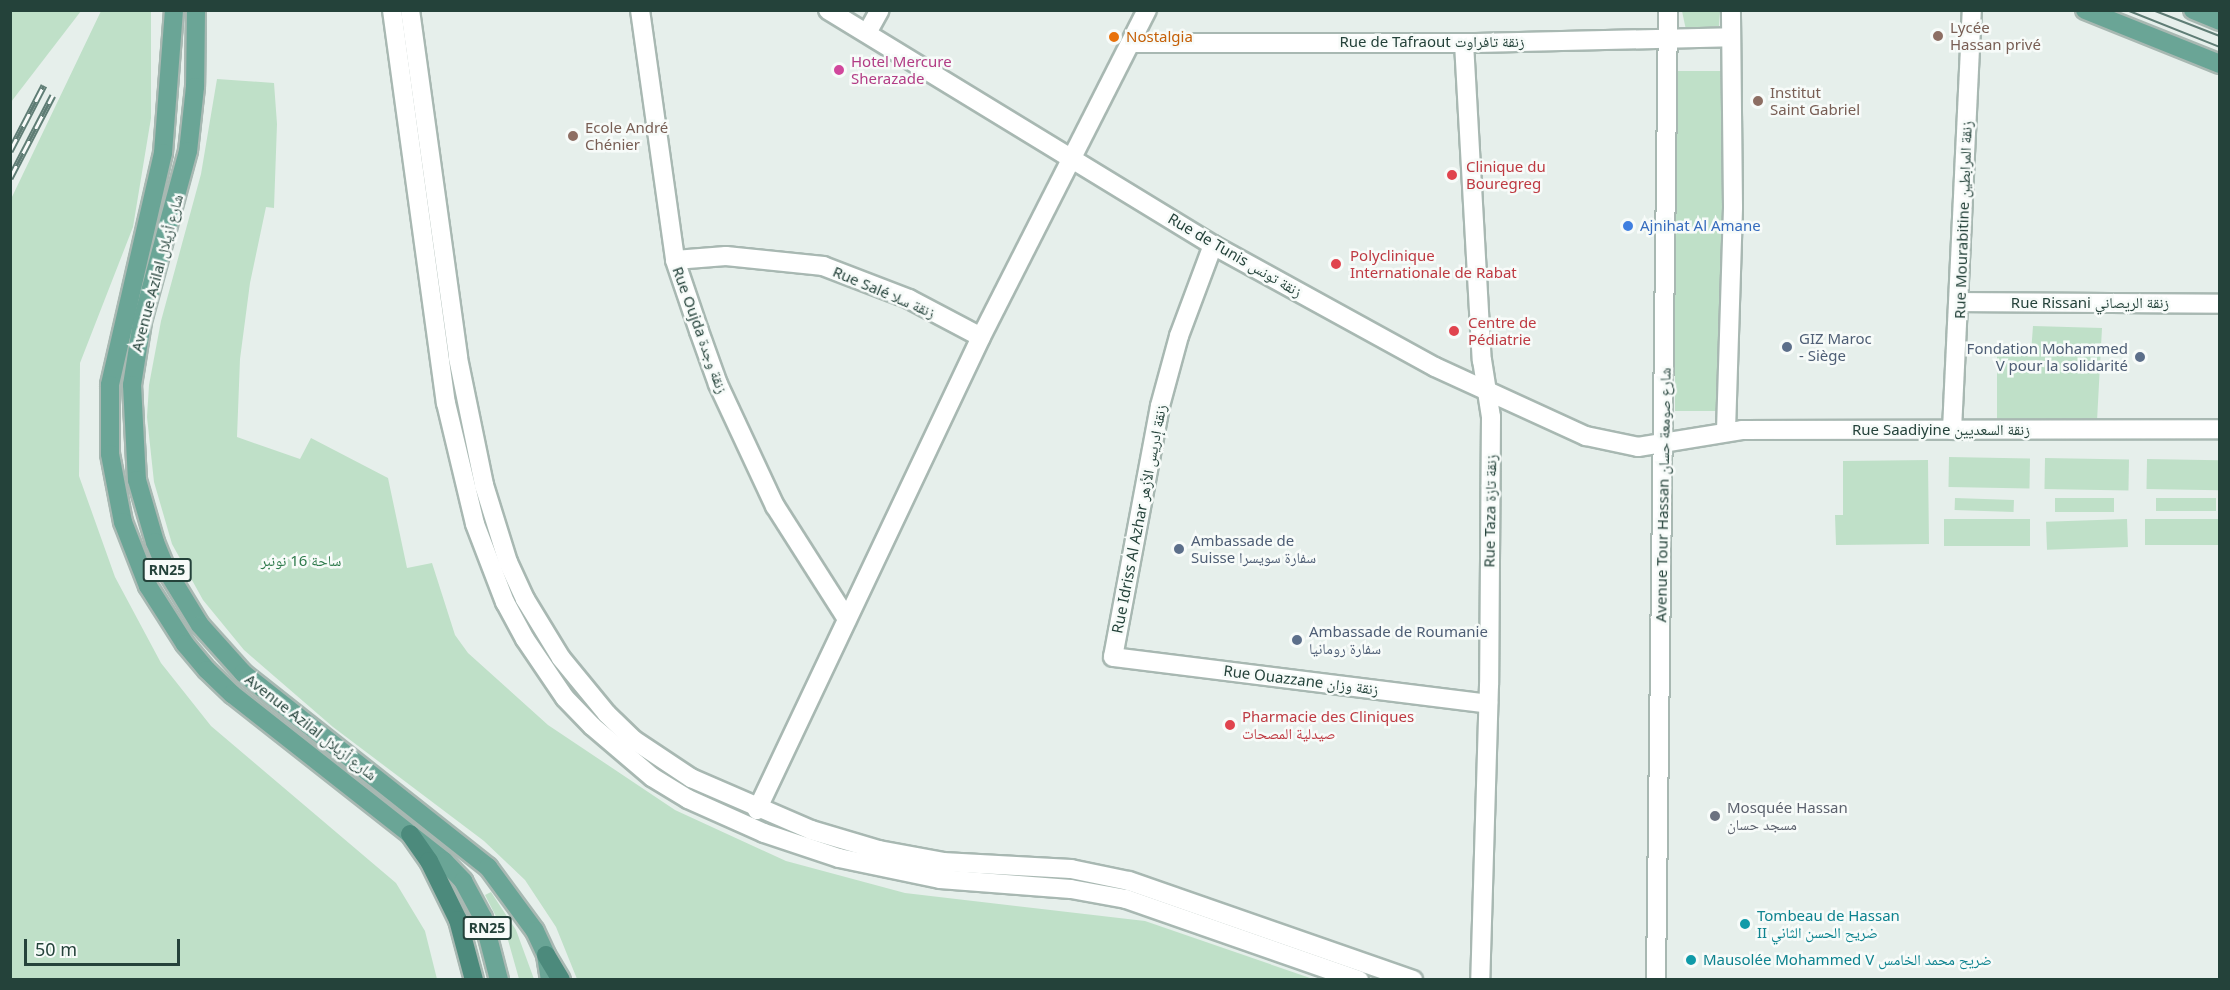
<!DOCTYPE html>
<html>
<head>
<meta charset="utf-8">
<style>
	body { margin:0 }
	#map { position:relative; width:2230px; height:990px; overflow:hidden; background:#e6efeb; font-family:"Noto Sans","Noto Naskh Arabic",sans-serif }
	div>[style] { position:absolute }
	.green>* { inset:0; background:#bfe0c8; transform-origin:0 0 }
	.roads { filter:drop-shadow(2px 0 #a8b8b2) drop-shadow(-2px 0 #a8b8b2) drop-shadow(0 2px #a8b8b2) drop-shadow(0 -2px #a8b8b2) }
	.minor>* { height:18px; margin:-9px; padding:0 9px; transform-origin:9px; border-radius:9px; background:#fff }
	.tertiary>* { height:18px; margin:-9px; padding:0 9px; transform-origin:9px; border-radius:9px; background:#fff }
	.primary>* { height:18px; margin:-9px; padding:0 9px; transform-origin:9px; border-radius:9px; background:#6aa596 }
	.trunk>* { height:18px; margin:-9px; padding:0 9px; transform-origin:9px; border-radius:9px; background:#4c8a7c }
	.tram>* { height:1.5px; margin:-0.75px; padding:0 0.75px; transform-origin:0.75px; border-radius:0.75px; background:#5f7d75 }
	.rail>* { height:7px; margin-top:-3.5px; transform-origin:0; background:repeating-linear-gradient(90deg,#f7fbf9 0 14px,#5f7d75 0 28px); box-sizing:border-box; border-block:2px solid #5f7d75 }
	.dots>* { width:16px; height:16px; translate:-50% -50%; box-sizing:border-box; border:3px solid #f7fbf9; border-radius:50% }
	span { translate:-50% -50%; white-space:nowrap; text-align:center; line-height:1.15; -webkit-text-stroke:5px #f7fbf9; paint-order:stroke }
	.shield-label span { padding:2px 4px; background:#f7fbf9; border:2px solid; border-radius:4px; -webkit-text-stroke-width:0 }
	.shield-label { font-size:14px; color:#24423a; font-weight:700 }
	.education-label { font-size:15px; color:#785e54 }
	.left { translate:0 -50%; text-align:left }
	.food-label { font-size:15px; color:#c56008 }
	.street-label { font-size:15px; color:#24423a }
	.hotel-label { font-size:15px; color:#b23c85 }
	.health-label { font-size:15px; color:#be3a42 }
	.shop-label { font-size:15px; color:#366cbe }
	.service-label { font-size:15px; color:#4e5e75 }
	.right { translate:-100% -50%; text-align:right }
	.park-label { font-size:15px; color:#2d7a4b }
	.worship-label { font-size:15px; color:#5b616d }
	.culture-label { font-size:15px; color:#0d838f }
	.frame { position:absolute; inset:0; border:12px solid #24423a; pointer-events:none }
	.scale { position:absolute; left:24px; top:939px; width:156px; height:27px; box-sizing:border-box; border:3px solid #24423a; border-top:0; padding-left:8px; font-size:18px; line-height:21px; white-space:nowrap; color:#24423a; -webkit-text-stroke:4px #f7fbf9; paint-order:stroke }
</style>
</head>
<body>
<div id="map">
	<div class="green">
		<div style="clip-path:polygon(11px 10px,81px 11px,11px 102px,10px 11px)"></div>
		<div style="clip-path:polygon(101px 11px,151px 11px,151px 118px,133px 227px,80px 363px,79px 476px,115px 577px,161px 663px,211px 726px,396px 883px,425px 931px,437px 979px,11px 979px,11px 199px)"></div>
		<div style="clip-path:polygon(1682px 11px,1720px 11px,1719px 26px,1686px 30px)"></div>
		<div style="left:1723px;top:71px;width:340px;height:48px;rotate:90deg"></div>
		<div style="clip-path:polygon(217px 79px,274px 83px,277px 124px,274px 208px,266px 207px,250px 283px,240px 359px,237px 437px,300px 459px,311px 438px,388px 478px,407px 568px,432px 563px,455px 635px,468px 653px,548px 725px,675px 810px,786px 861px,905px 893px,1145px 921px,1313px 979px,577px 979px,556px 927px,525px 880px,484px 841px,333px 727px,244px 650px,203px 600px,172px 544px,154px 482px,147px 417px,149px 385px,161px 321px,201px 174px)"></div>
		<div style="clip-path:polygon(2033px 326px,2102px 328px,2097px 421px,1997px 420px,1997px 355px,2031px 353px)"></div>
		<div style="left:1949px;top:457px;width:81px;height:30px;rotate:1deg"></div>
		<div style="left:2045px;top:458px;width:84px;height:31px;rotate:1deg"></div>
		<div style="left:2147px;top:459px;width:72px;height:30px;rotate:1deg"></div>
		<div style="clip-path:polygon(1928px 460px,1929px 544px,1836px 545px,1835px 515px,1843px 515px,1843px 461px)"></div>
		<div style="left:1955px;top:498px;width:59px;height:12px;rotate:2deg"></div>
		<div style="left:2114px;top:498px;width:14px;height:59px;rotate:90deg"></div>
		<div style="left:2156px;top:498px;width:60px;height:13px"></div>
		<div style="left:2030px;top:519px;width:27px;height:86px;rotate:90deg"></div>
		<div style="left:2127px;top:519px;width:28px;height:81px;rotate:88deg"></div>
		<div style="left:2219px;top:519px;width:26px;height:74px;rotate:90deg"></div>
		<div style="clip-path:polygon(491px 892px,516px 930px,534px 979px,519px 979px,508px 940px,485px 895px)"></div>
	</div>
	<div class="roads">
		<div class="minor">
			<div style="left:640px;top:10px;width:252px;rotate:82deg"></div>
			<div style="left:675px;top:260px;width:75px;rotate:71.3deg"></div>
			<div style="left:699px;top:331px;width:56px;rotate:70.3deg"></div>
			<div style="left:718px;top:384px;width:135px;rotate:65deg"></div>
			<div style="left:775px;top:506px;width:134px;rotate:57.5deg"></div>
			<div style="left:828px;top:10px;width:451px;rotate:31.4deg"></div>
			<div style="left:1213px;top:245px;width:253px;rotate:28.8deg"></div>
			<div style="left:1435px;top:367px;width:166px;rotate:24.6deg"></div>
			<div style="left:1586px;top:436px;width:53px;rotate:11.9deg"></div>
			<div style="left:1638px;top:447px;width:105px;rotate:-9.3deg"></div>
			<div style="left:1742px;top:430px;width:478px;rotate:-0.1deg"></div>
			<div style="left:867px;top:33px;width:26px;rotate:-61deg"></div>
			<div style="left:1134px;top:43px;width:342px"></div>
			<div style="left:1476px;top:43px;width:255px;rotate:-1.3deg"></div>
			<div style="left:1464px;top:43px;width:318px;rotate:86.8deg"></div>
			<div style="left:1482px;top:360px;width:58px;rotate:81deg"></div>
			<div style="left:1491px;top:417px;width:268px;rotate:90.4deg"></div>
			<div style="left:1489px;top:685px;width:295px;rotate:91.7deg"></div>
			<div style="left:1213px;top:245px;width:97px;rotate:110.5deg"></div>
			<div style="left:1179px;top:336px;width:73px;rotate:105.2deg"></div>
			<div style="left:1160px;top:406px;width:255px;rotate:100.6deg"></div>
			<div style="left:1113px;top:657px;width:378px;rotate:7.1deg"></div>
			<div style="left:675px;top:260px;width:51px;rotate:-4.5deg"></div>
			<div style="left:726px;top:256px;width:98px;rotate:5.9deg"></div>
			<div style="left:823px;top:266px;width:92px;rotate:21deg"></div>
			<div style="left:909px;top:299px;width:81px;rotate:27.8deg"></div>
			<div style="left:1961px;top:302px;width:259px;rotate:0.4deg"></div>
			<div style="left:1952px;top:430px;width:420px;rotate:-87.3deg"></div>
			<div style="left:1726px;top:431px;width:224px;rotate:-88.2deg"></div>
			<div style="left:1733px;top:207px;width:197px;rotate:-90.6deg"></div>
			<div style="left:757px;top:810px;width:523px;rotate:-64.66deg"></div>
			<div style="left:981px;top:337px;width:367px;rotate:-63.1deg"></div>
			<div style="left:1656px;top:980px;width:970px;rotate:-89.29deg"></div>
		</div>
		<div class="tertiary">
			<div style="left:392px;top:10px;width:397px;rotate:82.2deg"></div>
			<div style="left:446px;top:403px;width:124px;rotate:76.5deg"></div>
			<div style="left:475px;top:524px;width:84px;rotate:69deg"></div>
			<div style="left:505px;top:602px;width:42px;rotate:61.6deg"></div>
			<div style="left:525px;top:639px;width:71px;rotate:55.9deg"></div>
			<div style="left:565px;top:698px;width:39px;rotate:46deg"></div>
			<div style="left:592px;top:726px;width:79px;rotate:40.4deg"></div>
			<div style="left:652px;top:777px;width:42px;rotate:31.4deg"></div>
			<div style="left:688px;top:799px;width:83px;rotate:24.1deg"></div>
			<div style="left:764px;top:833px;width:79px;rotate:18.4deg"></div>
			<div style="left:839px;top:858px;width:103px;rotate:11.7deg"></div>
			<div style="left:940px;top:879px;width:131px;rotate:4.4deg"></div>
			<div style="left:1071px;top:889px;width:56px;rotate:10.3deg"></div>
			<div style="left:1126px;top:899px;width:247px;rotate:19.2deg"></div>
			<div style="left:410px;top:10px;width:351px;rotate:82.1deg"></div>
			<div style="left:458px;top:358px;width:130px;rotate:78.4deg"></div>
			<div style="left:484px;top:485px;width:81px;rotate:72.7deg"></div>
			<div style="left:508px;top:562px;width:41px;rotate:65.3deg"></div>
			<div style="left:525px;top:599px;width:69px;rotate:58.6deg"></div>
			<div style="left:561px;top:658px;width:72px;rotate:50.6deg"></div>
			<div style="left:607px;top:714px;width:37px;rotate:44deg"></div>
			<div style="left:634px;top:740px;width:69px;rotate:33.7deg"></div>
			<div style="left:691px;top:778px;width:131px;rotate:23.4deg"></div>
			<div style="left:811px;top:830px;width:71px;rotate:16.4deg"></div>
			<div style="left:879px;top:850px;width:65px;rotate:10.6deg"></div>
			<div style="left:943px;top:862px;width:128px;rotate:3.1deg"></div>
			<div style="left:1071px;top:869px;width:59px;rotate:11.7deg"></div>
			<div style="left:1129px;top:881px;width:301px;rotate:19.2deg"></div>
		</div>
		<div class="primary">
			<div style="left:174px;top:10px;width:143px;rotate:94.4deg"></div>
			<div style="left:163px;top:153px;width:238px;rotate:102.9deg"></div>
			<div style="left:110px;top:385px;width:69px;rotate:90deg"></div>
			<div style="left:110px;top:454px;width:69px;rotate:79.2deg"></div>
			<div style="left:123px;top:522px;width:69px;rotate:68.7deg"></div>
			<div style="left:148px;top:586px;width:69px;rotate:57.5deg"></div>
			<div style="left:185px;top:644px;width:34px;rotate:50deg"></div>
			<div style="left:207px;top:670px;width:35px;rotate:44deg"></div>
			<div style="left:232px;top:694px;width:270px;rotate:38.2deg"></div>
			<div style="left:444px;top:861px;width:28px;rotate:46deg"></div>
			<div style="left:463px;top:881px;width:42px;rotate:61.6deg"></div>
			<div style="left:483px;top:918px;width:64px;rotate:75.5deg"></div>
			<div style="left:196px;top:10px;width:77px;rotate:90.7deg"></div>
			<div style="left:195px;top:87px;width:64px;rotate:96.2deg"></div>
			<div style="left:188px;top:151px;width:177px;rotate:105.1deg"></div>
			<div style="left:142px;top:322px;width:64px;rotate:99deg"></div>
			<div style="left:132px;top:385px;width:95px;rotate:87deg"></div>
			<div style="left:137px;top:480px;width:65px;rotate:73.8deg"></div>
			<div style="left:155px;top:542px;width:31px;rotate:68deg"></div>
			<div style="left:167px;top:571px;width:63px;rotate:58.6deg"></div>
			<div style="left:200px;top:625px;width:64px;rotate:48.1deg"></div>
			<div style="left:243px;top:673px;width:313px;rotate:38.4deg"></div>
			<div style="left:488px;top:867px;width:79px;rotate:53.7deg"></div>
			<div style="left:535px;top:931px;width:26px;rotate:65deg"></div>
			<div style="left:546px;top:955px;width:25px;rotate:81deg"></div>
			<div style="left:2085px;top:10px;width:145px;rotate:21.8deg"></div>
			<div style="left:2193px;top:10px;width:29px;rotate:22deg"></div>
		</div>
		<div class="trunk">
			<div style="left:410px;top:834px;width:33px;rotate:55deg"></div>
			<div style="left:429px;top:861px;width:66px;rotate:63.8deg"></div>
			<div style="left:458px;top:920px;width:62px;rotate:75.1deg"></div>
			<div style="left:546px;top:955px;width:29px;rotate:59deg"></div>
		</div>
	</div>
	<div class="tram">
		<div style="left:2127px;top:10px;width:100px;rotate:21.7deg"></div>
		<div style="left:2153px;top:10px;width:72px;rotate:21.2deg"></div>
	</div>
	<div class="rail">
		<div style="left:10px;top:151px;width:74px;rotate:-62.7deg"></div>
		<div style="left:10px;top:178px;width:93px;rotate:-62.6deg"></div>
	</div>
	<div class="dots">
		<div style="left:1938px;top:36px;background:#8d6e63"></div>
		<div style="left:1114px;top:37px;background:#e8710a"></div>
		<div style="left:839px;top:70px;background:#d1479c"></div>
		<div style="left:1758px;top:101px;background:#8d6e63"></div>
		<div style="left:573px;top:136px;background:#8d6e63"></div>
		<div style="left:1452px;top:175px;background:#e0444e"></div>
		<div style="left:1628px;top:226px;background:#3f7fe0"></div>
		<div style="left:1336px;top:264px;background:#e0444e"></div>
		<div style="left:1454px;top:331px;background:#e0444e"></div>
		<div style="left:1787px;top:347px;background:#5c6f8a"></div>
		<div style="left:2140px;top:357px;background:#5c6f8a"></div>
		<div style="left:1179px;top:549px;background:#5c6f8a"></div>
		<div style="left:1297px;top:640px;background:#5c6f8a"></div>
		<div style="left:1230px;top:725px;background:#e0444e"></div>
		<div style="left:1715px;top:816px;background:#6b7280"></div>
		<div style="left:1745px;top:924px;background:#0f9aa8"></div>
		<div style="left:1691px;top:960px;background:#0f9aa8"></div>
	</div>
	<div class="shield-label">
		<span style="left:167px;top:570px">RN25</span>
		<span style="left:487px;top:928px">RN25</span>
	</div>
	<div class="education-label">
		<span class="left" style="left:1950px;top:36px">Lycée<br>Hassan privé</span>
		<span class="left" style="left:1770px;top:101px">Institut<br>Saint Gabriel</span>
		<span class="left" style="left:585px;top:136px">Ecole André<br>Chénier</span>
	</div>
	<div class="food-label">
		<span class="left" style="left:1126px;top:37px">Nostalgia</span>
	</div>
	<div class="street-label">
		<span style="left:1432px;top:42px">Rue de Tafraout زنقة تافراوت</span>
		<span style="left:1963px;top:220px;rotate:-88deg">Rue Mourabitine زنقة المرابطين</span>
		<span style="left:1235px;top:255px;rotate:30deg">Rue de Tunis زنقة تونس</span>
		<span style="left:157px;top:273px;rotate:-75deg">Avenue Azilal شارع أزيلال</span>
		<span style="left:884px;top:292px;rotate:23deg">Rue Salé زنقة سلا</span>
		<span style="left:2090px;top:303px">Rue Rissani زنقة الريصاني</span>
		<span style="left:700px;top:330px;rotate:70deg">Rue Oujda زنقة وجدة</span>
		<span style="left:1941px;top:430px">Rue Saadiyine زنقة السعديين</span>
		<span style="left:1663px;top:495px;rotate:-89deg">Avenue Tour Hassan شارع صومعة حسان</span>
		<span style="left:1490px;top:511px;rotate:-89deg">Rue Taza زنقة تازة</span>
		<span style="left:1139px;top:519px;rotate:-79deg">Rue Idriss Al Azhar زنقة إدريس الأزهر</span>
		<span style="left:1301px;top:680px;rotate:7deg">Rue Ouazzane زنقة وزان</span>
		<span style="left:311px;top:727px;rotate:38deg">Avenue Azilal شارع أزيلال</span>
	</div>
	<div class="hotel-label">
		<span class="left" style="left:851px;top:70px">Hotel Mercure<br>Sherazade</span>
	</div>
	<div class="health-label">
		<span class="left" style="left:1466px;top:175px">Clinique du<br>Bouregreg</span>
		<span class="left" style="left:1350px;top:264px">Polyclinique<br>Internationale de Rabat</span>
		<span class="left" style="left:1468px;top:331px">Centre de<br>Pédiatrie</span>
		<span class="left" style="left:1242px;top:725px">Pharmacie des Cliniques<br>صيدلية المصحات</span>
	</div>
	<div class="shop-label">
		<span class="left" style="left:1640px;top:226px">Ajnihat Al Amane</span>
	</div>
	<div class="service-label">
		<span class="left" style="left:1799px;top:347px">GIZ Maroc<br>- Siège</span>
		<span class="right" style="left:2128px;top:357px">Fondation Mohammed<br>V pour la solidarité</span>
		<span class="left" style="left:1191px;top:549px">Ambassade de<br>Suisse سفارة سويسرا</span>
		<span class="left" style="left:1309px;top:640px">Ambassade de Roumanie<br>سفارة رومانيا</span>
	</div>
	<div class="park-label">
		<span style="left:301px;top:561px">ساحة 16 نونبر</span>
	</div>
	<div class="worship-label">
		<span class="left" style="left:1727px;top:816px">Mosquée Hassan<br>مسجد حسان</span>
	</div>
	<div class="culture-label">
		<span class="left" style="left:1757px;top:924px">Tombeau de Hassan<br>II ضريح الحسن الثاني</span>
		<span class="left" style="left:1703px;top:960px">Mausolée Mohammed V ضريح محمد الخامس</span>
	</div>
	<div class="frame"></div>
	<div class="scale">50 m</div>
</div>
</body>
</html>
